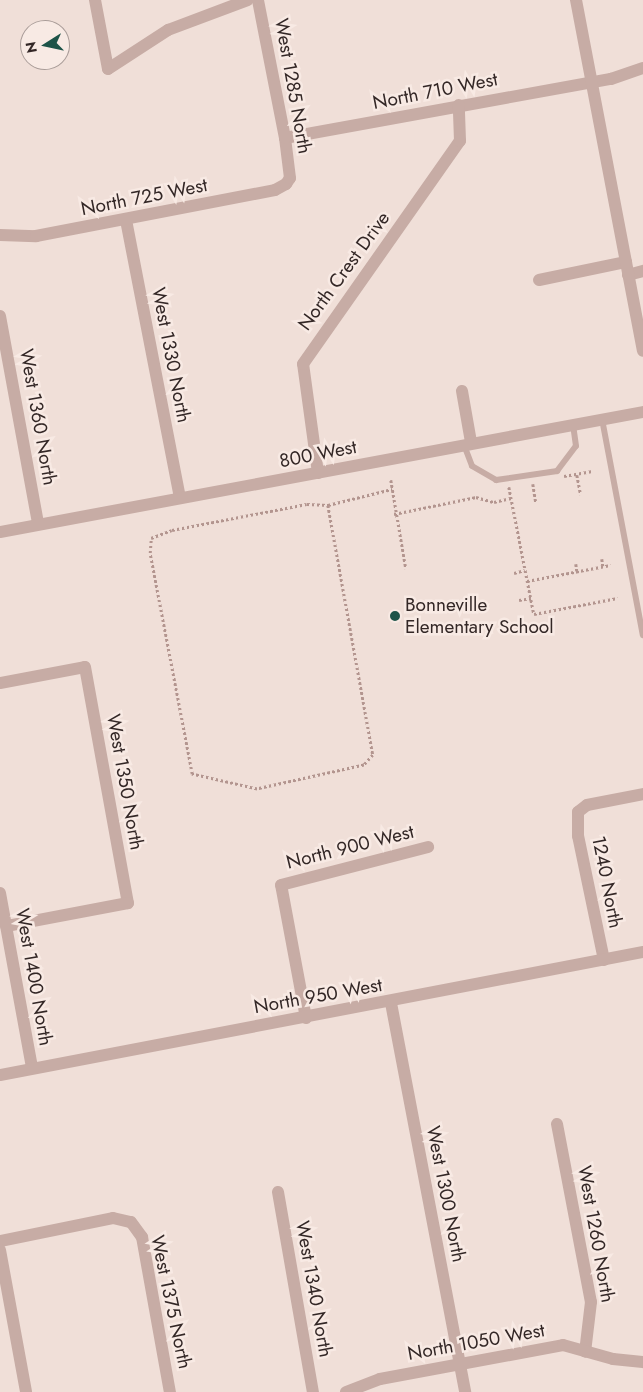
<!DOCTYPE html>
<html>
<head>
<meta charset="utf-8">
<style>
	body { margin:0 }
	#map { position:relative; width:643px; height:1392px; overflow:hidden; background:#f0dfd8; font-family:Jost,sans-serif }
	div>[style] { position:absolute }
	.path>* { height:2.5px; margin-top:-1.25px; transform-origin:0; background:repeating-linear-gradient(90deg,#b3958f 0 2.5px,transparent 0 5px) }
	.service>* { height:6px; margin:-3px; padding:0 3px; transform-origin:3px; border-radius:3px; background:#c7aca5 }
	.minor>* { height:12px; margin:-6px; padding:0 6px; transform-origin:6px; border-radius:6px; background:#c7aca5 }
	.tertiary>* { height:12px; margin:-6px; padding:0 6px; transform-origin:6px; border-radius:6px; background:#c7aca5 }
	.dots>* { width:14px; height:14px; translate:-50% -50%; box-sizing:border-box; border:2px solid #f8eae4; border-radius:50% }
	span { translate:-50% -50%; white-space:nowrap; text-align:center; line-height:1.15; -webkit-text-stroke:5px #f8eae4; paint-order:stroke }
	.street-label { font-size:19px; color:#332726 }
	.poi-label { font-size:19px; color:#332726 }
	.left { translate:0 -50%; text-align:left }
	.north { position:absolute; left:20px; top:20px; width:50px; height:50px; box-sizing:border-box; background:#f8eae4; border:1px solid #a99c98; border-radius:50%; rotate:260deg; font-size:14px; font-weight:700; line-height:20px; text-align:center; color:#332726 }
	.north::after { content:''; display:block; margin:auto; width:18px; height:22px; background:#1d5348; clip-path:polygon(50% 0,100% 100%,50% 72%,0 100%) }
</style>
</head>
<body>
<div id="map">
	<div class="path">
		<div style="left:577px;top:475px;width:20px;rotate:79deg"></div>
		<div style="left:564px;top:476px;width:29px;rotate:-10deg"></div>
		<div style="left:391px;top:480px;width:90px;rotate:80.4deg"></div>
		<div style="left:533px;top:484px;width:19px;rotate:81deg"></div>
		<div style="left:509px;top:487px;width:129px;rotate:78.9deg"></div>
		<div style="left:534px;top:614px;width:85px;rotate:-10.9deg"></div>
		<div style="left:328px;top:505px;width:254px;rotate:79.8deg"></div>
		<div style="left:373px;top:755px;width:13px;rotate:132deg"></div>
		<div style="left:364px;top:765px;width:110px;rotate:167.4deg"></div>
		<div style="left:257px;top:789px;width:67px;rotate:-167deg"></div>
		<div style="left:192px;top:774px;width:225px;rotate:-100.8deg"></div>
		<div style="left:150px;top:553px;width:15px;rotate:-86deg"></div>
		<div style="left:151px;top:538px;width:22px;rotate:-21deg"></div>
		<div style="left:172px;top:530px;width:137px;rotate:-10.9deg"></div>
		<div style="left:307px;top:504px;width:21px;rotate:3deg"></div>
		<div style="left:328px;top:505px;width:66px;rotate:-14deg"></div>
		<div style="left:394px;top:514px;width:84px;rotate:-11.7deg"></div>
		<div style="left:476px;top:497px;width:19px;rotate:16deg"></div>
		<div style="left:494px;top:502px;width:17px;rotate:-13deg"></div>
		<div style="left:602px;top:559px;width:7px;rotate:82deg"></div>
		<div style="left:576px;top:564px;width:7px;rotate:82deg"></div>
		<div style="left:514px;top:573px;width:11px;rotate:-15deg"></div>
		<div style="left:527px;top:581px;width:85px;rotate:-10.9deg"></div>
		<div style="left:519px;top:600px;width:12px;rotate:-9deg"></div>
	</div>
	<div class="service">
		<div style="left:602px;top:419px;width:220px;rotate:79.3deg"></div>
		<div style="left:464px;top:445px;width:22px;rotate:69deg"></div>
		<div style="left:472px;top:466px;width:28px;rotate:30deg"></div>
		<div style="left:496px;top:480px;width:62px;rotate:-8.4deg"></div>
		<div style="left:557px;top:471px;width:31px;rotate:-53deg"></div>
		<div style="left:576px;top:446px;width:21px;rotate:-98deg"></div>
	</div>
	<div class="minor">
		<div style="left:95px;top:0;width:70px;rotate:79.3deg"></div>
		<div style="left:108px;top:69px;width:72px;rotate:-33deg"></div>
		<div style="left:168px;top:30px;width:85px;rotate:-20.6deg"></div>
		<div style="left:285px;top:138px;width:331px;rotate:-10.3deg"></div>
		<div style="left:611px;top:79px;width:34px;rotate:-19deg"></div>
		<div style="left:126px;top:220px;width:283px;rotate:79deg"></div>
		<div style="left:0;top:235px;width:36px;rotate:2deg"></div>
		<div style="left:36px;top:236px;width:243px;rotate:-10.9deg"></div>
		<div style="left:275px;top:190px;width:13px;rotate:-29deg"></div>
		<div style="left:286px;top:184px;width:7px;rotate:-56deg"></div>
		<div style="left:290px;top:178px;width:40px;rotate:-97.1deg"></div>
		<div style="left:285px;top:138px;width:141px;rotate:-101.1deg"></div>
		<div style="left:628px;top:275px;width:16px;rotate:-15deg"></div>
		<div style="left:539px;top:280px;width:89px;rotate:-11.7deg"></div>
		<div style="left:0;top:316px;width:211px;rotate:79.6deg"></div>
		<div style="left:462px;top:391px;width:52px;rotate:80deg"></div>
		<div style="left:318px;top:473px;width:110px;rotate:-97.8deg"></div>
		<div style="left:303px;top:364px;width:273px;rotate:-54.9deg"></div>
		<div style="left:460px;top:141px;width:36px;rotate:-92deg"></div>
		<div style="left:0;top:683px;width:86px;rotate:-10.7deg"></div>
		<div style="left:85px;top:667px;width:240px;rotate:79.7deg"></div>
		<div style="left:128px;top:903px;width:124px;rotate:169.3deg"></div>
		<div style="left:0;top:893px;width:178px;rotate:79.6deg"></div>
		<div style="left:604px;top:960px;width:127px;rotate:-101.8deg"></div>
		<div style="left:578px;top:836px;width:24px;rotate:-90deg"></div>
		<div style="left:578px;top:812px;width:11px;rotate:-38deg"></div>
		<div style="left:587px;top:805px;width:57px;rotate:-11.1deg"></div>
		<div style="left:391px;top:1003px;width:396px;rotate:79.2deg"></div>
		<div style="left:306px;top:1018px;width:135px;rotate:-100.6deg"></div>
		<div style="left:281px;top:885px;width:152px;rotate:-14.5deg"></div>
		<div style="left:0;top:1075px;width:655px;rotate:-10.83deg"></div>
		<div style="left:557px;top:1124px;width:181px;rotate:79.2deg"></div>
		<div style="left:591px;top:1302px;width:50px;rotate:96.8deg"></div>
		<div style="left:278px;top:1192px;width:203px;rotate:80.1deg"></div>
		<div style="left:0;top:1241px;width:115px;rotate:-11.5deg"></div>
		<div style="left:113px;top:1218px;width:18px;rotate:13deg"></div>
		<div style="left:131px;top:1222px;width:19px;rotate:54deg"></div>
		<div style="left:142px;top:1237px;width:158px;rotate:79.8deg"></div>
		<div style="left:0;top:1250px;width:144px;rotate:79.6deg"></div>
		<div style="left:346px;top:1392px;width:36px;rotate:-21deg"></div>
		<div style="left:380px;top:1379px;width:186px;rotate:-10.5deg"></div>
		<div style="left:563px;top:1345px;width:52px;rotate:15.6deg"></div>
		<div style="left:613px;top:1359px;width:30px;rotate:6deg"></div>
	</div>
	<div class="tertiary">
		<div style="left:576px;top:0;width:357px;rotate:79.2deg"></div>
		<div style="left:0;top:532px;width:654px;rotate:-10.57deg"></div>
	</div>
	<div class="dots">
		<div style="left:395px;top:616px;background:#1d5348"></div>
	</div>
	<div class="street-label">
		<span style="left:293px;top:86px;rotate:80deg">West 1285 North</span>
		<span style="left:435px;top:91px;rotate:-11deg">North 710 West</span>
		<span style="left:144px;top:197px;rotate:-11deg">North 725 West</span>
		<span style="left:344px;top:271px;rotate:-54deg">North Crest Drive</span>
		<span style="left:171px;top:355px;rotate:79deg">West 1330 North</span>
		<span style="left:38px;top:417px;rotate:80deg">West 1360 North</span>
		<span style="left:318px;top:454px;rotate:-11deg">800 West</span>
		<span style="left:125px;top:782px;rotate:80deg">West 1350 North</span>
		<span style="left:350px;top:847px;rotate:-14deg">North 900 West</span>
		<span style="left:607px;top:882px;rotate:79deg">1240 North</span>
		<span style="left:34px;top:977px;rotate:80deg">West 1400 North</span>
		<span style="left:318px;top:996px;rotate:-10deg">North 950 West</span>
		<span style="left:446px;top:1194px;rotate:79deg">West 1300 North</span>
		<span style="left:596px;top:1234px;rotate:80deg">West 1260 North</span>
		<span style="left:314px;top:1289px;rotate:80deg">West 1340 North</span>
		<span style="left:171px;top:1302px;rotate:78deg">West 1375 North</span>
		<span style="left:476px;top:1342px;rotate:-10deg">North 1050 West</span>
	</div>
	<div class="poi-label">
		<span class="left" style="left:405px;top:616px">Bonneville<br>Elementary School</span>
	</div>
	<div class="north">N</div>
</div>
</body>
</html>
